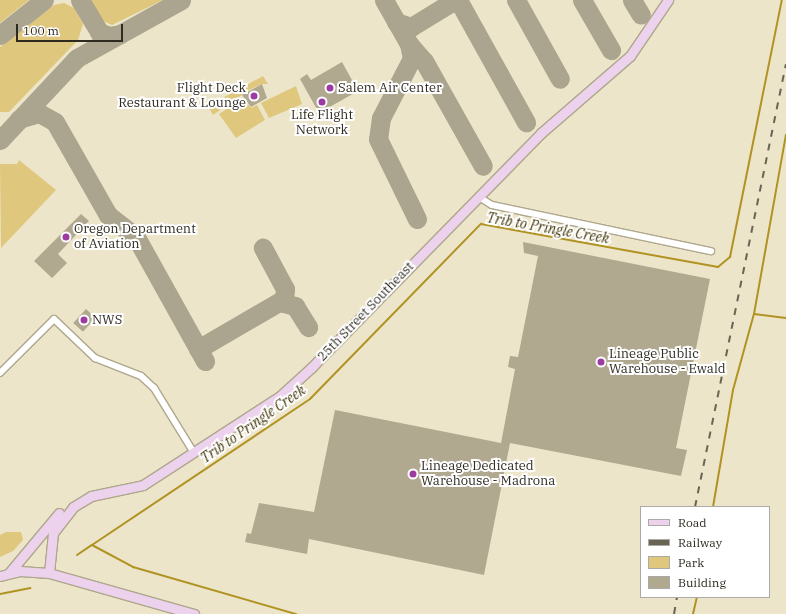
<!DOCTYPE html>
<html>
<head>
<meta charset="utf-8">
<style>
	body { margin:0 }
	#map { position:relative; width:786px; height:614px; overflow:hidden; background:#ede5c9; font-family:"IBM Plex Serif",serif }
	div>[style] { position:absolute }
	.green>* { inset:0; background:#dfc87d }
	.stream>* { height:2px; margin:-1px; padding:0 1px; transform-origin:1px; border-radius:1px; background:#b09323 }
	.taxiway>* { height:19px; margin:-9.5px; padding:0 9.5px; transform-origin:9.5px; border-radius:9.5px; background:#aba48e }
	.building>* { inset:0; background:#b1a98f; transform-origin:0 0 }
	.roads { filter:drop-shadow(1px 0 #aea78c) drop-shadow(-1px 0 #aea78c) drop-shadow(0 1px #aea78c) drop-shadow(0 -1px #aea78c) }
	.street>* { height:6px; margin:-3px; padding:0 3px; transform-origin:3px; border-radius:3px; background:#fff }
	.secondary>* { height:9px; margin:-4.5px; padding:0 4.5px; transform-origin:4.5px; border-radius:4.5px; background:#edd2ee }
	.rail>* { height:2px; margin-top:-1px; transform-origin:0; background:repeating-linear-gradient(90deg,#696454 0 7px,transparent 0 14px) }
	.dots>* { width:11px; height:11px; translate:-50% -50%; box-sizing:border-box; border:2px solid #fff; border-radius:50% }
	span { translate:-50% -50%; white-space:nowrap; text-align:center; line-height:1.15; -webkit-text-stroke:4px #fff; paint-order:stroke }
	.poi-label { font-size:13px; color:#2e2a20 }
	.left { translate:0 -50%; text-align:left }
	.right { translate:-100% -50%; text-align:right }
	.street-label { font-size:13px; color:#2e2a20 }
	.water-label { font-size:14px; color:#413507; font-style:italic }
	.legend { position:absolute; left:640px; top:506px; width:130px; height:92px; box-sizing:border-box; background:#fff; border:1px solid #abaaa6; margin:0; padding:5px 7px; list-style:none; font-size:12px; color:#2e2a20 }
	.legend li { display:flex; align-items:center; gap:8px; height:20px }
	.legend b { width:20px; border:1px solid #abaaa6 }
	.scale { position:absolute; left:16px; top:24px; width:107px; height:18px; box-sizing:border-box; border:2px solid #2e2a20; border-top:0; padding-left:5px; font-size:12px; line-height:14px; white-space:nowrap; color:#2e2a20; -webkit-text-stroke:3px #fff; paint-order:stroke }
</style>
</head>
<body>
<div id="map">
	<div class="green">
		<div style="clip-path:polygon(0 0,29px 0,0 23px)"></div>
		<div style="clip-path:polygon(89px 0,163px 0,112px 25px,103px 21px)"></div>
		<div style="clip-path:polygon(64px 3px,74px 8px,83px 24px,78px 40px,9px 112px,0 112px,0 47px,54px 5px)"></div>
		<div style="clip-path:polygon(263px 76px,268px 84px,262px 84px,249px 90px,213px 115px,208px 106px)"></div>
		<div style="clip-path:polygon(296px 86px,302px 104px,269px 118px,261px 103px)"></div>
		<div style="clip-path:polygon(243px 98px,251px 108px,257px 105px,265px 120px,236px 138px,219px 114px)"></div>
		<div style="clip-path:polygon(19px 160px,56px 190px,1px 248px,0 164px,17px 164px)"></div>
		<div style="clip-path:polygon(6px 532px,21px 532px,23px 540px,13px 551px,0 557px,0 535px)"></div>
	</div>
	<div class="stream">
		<div style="left:754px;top:314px;width:32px;rotate:7deg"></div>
		<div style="left:713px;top:507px;width:119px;rotate:-80.3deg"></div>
		<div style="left:733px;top:390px;width:79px;rotate:-74.6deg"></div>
		<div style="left:754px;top:314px;width:182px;rotate:-79.9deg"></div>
		<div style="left:92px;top:545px;width:262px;rotate:-33.8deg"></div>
		<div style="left:310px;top:399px;width:245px;rotate:-45.7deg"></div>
		<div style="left:481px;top:224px;width:241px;rotate:10.3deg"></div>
		<div style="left:718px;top:267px;width:16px;rotate:-40deg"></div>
		<div style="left:730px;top:257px;width:262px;rotate:-78.6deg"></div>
		<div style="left:77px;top:555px;width:18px;rotate:-34deg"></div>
		<div style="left:92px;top:545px;width:47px;rotate:28.2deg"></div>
		<div style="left:133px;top:567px;width:170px;rotate:16.1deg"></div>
		<div style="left:0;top:594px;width:31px;rotate:-11deg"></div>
		<div style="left:693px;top:614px;width:17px;rotate:-77deg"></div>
	</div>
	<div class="taxiway">
		<div style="left:80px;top:0;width:37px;rotate:59deg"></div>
		<div style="left:99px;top:32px;width:11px;rotate:22deg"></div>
		<div style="left:109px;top:36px;width:11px;rotate:-10deg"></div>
		<div style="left:384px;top:0;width:51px;rotate:60.4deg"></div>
		<div style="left:409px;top:44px;width:14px;rotate:78deg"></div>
		<div style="left:412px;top:58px;width:68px;rotate:117.3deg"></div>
		<div style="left:381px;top:118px;width:21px;rotate:98deg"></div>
		<div style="left:378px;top:139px;width:89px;rotate:64deg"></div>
		<div style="left:458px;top:0;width:140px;rotate:60.9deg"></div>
		<div style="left:516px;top:0;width:90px;rotate:60.9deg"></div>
		<div style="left:582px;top:0;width:58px;rotate:59.9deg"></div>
		<div style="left:632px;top:0;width:17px;rotate:59deg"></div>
		<div style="left:396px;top:22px;width:16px;rotate:18deg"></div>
		<div style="left:411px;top:27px;width:52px;rotate:-31.5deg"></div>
		<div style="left:0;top:35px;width:56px;rotate:-38.5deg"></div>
		<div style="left:409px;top:44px;width:23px;rotate:49deg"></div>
		<div style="left:424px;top:61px;width:120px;rotate:60.7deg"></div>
		<div style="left:19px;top:119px;width:21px;rotate:-17deg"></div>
		<div style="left:39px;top:113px;width:18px;rotate:29deg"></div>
		<div style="left:55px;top:122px;width:107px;rotate:60.3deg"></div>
		<div style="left:108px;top:215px;width:36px;rotate:38deg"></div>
		<div style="left:136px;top:237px;width:142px;rotate:60.9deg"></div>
		<div style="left:0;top:140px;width:112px;rotate:-46.8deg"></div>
		<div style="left:77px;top:58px;width:119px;rotate:-29.1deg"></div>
		<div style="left:280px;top:302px;width:16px;rotate:15deg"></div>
		<div style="left:295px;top:306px;width:25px;rotate:58deg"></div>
		<div style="left:198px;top:349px;width:99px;rotate:-30.2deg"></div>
		<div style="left:284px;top:299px;width:10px;rotate:-84deg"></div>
		<div style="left:285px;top:289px;width:47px;rotate:-118.2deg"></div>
	</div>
	<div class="building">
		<div style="clip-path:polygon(342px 62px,358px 91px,319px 113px,300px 79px,307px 74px,311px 80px)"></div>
		<div style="clip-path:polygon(262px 84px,267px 98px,251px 107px,242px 95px)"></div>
		<div style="clip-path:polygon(81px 214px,89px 221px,58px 254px,67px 263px,52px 278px,34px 261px)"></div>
		<div style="clip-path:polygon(523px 242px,710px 279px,676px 448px,687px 450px,681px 476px,510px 443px,484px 575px,309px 539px,307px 554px,245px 542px,247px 533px,251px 534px,259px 503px,314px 512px,335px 410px,501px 443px,515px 369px,508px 367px,510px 356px,518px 357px,538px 256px,524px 253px)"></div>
		<div style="left:86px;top:309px;width:13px;height:19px;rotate:42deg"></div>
	</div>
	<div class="roads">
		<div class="street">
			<div style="left:479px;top:197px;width:15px;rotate:32deg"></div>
			<div style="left:492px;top:205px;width:224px;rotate:11.9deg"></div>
			<div style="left:0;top:373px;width:76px;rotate:-45deg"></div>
			<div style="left:54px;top:319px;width:57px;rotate:43.6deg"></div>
			<div style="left:95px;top:358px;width:49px;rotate:21.4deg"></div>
			<div style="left:141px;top:376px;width:18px;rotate:43deg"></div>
			<div style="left:154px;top:388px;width:76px;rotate:58.4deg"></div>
		</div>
		<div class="secondary">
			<div style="left:9px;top:573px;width:78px;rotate:-50.2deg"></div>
			<div style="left:49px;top:573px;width:40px;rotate:-84.3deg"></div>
			<div style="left:53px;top:533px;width:33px;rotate:-52deg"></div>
			<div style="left:73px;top:507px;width:21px;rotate:-31deg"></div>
			<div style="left:91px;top:496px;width:53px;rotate:-11.9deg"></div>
			<div style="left:143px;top:485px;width:163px;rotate:-33deg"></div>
			<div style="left:280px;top:396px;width:43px;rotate:-42.2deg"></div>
			<div style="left:312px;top:367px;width:327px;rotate:-45.6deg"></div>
			<div style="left:541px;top:133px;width:118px;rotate:-40.9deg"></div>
			<div style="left:630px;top:56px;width:68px;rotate:-55.8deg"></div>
			<div style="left:0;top:576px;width:21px;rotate:-14deg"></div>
			<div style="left:20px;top:571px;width:29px;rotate:4deg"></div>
			<div style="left:49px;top:573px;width:151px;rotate:15.8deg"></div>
		</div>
	</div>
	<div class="rail">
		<div style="left:695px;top:507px;width:452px;rotate:-78.4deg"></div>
		<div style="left:674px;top:614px;width:17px;rotate:-80deg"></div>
	</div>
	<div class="dots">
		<div style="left:330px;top:88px;background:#9d3ba2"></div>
		<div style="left:254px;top:96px;background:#9d3ba2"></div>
		<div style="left:322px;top:102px;background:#9d3ba2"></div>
		<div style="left:66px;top:237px;background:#9d3ba2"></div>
		<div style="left:84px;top:320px;background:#9d3ba2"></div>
		<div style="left:601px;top:362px;background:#9d3ba2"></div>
		<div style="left:413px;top:474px;background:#9d3ba2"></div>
	</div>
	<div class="poi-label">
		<span class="left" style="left:338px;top:88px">Salem Air Center</span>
		<span class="right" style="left:246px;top:96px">Flight Deck<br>Restaurant &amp; Lounge</span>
		<span style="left:322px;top:123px">Life Flight<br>Network</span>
		<span class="left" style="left:74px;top:237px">Oregon Department<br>of Aviation</span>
		<span class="left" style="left:92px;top:320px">NWS</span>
		<span class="left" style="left:609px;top:362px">Lineage Public<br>Warehouse - Ewald</span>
		<span class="left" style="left:421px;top:474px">Lineage Dedicated<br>Warehouse - Madrona</span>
	</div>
	<div class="street-label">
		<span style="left:366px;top:312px;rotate:-46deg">25th Street Southeast</span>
	</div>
	<div class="water-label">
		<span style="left:548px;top:228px;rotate:10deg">Trib to Pringle Creek</span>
		<span style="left:253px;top:424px;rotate:-35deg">Trib to Pringle Creek</span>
	</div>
	<ul class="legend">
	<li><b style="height:5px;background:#edd2ee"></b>Road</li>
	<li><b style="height:5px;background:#696454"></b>Railway</li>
	<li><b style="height:11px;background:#dfc87d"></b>Park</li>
	<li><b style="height:11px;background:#b1a98f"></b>Building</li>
	</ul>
	<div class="scale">100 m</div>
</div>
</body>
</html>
